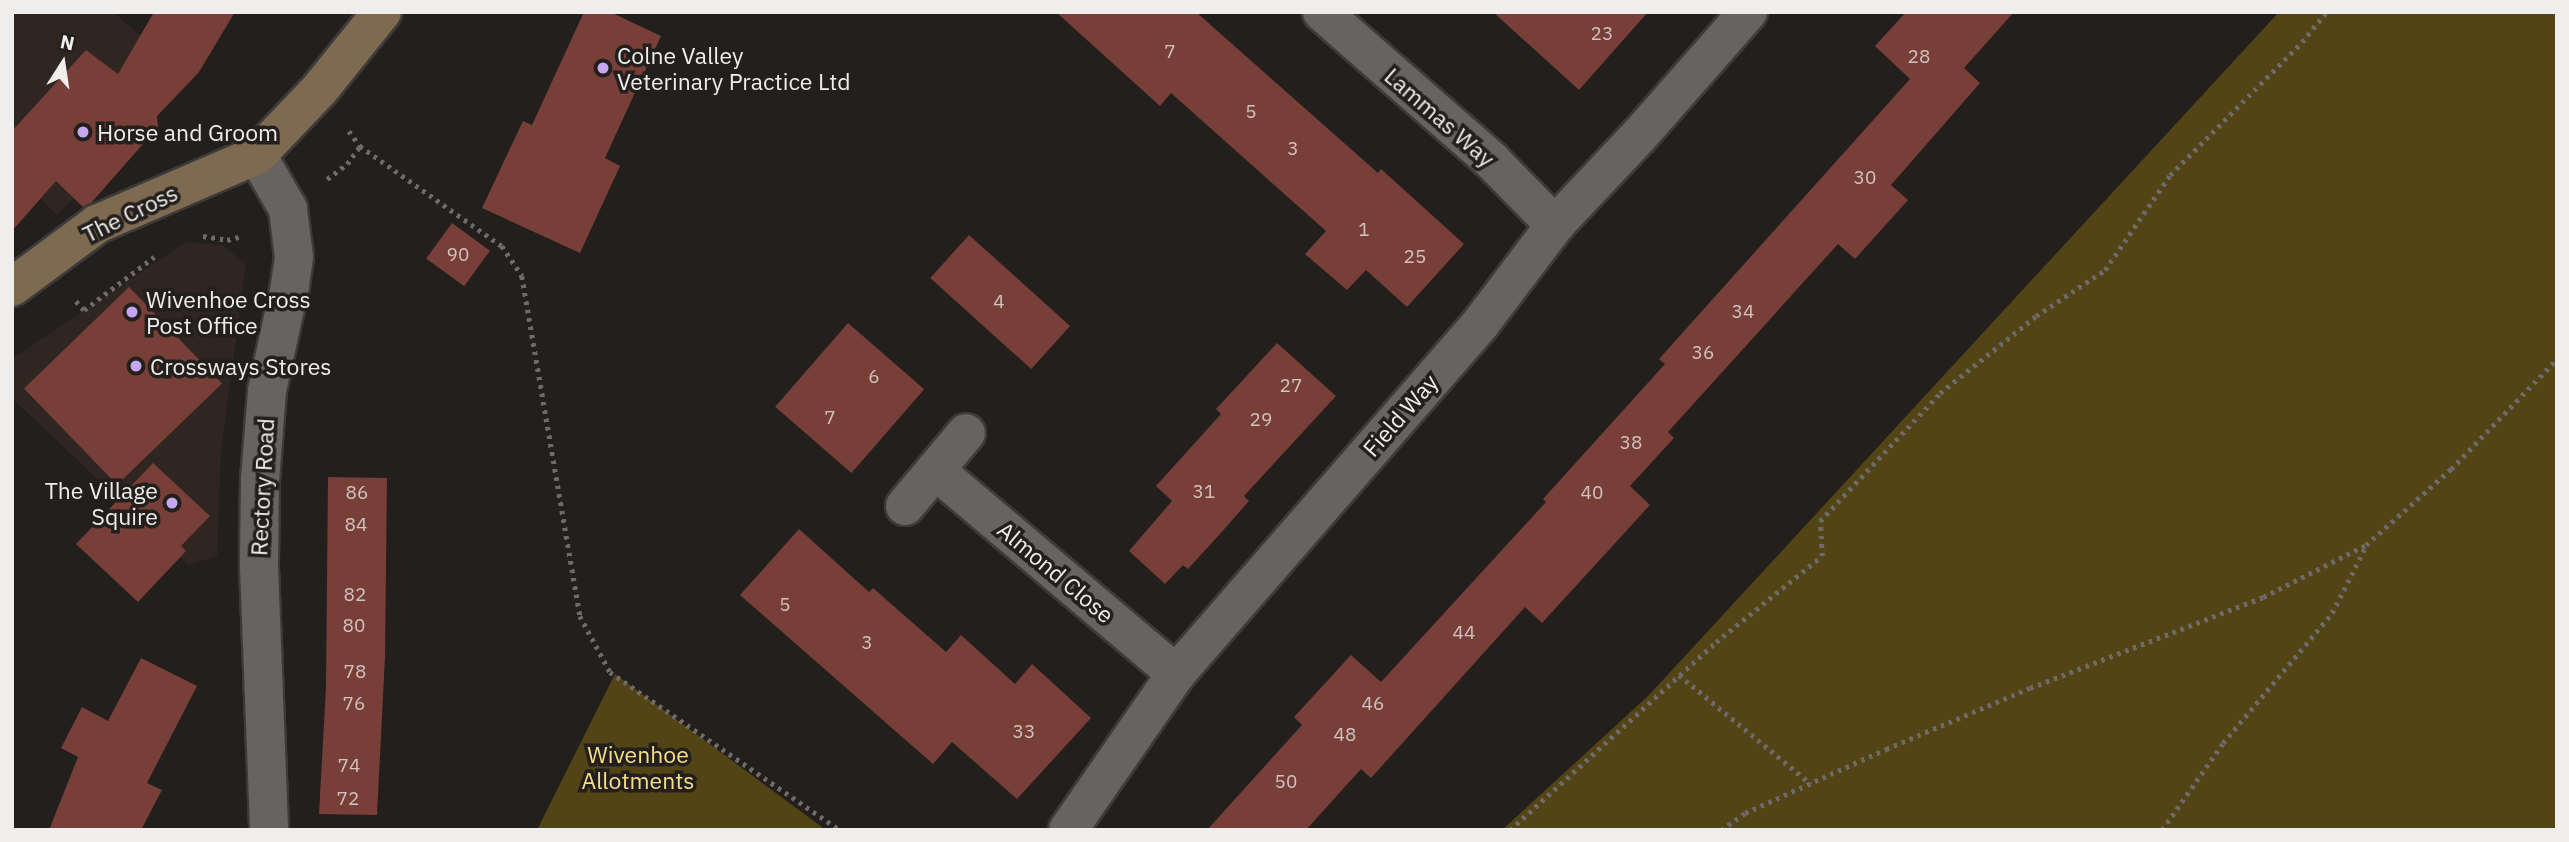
<!DOCTYPE html>
<html>
<head>
<meta charset="utf-8">
<style>
	body { margin:0 }
	#map { position:relative; width:2569px; height:842px; overflow:hidden; background:#221f1d; font-family:"IBM Plex Sans",sans-serif }
	div>[style] { position:absolute }
	.built>* { inset:0; background:#2f2622 }
	.green>* { inset:0; background:#524415 }
	.building>* { inset:0; background:#773f37; transform-origin:0 0 }
	.path>* { height:4.5px; margin-top:-2.25px; transform-origin:0; background:repeating-linear-gradient(90deg,#6d6a69 0 3.5px,transparent 0 8.5px) }
	.roads { filter:drop-shadow(2px 0 #3d3b3a) drop-shadow(-2px 0 #3d3b3a) drop-shadow(0 2px #3d3b3a) drop-shadow(0 -2px #3d3b3a) }
	.minor>* { height:38px; margin:-19px; padding:0 19px; transform-origin:19px; border-radius:19px; background:#676361 }
	.tertiary>* { height:38px; margin:-19px; padding:0 19px; transform-origin:19px; border-radius:19px; background:#676361 }
	.secondary>* { height:38px; margin:-19px; padding:0 19px; transform-origin:19px; border-radius:19px; background:#7d6a51 }
	.dots>* { width:19px; height:19px; translate:-50% -50%; box-sizing:border-box; border:4px solid #221f1d; border-radius:50% }
	span { translate:-50% -50%; white-space:nowrap; text-align:center; line-height:1.15; -webkit-text-stroke:7px #221f1d; paint-order:stroke }
	.number-label { font-size:19px; color:#d2c2c0 }
	.number-label span { -webkit-text-stroke-width:0 }
	.poi-label { font-size:23px; color:#f0eeed }
	.left { translate:0 -50%; text-align:left }
	.right { translate:-100% -50%; text-align:right }
	.street-label { font-size:23px; color:#f0eeed }
	.park-label { font-size:23px; color:#f9de88 }
	.frame { position:absolute; inset:0; border:14px solid #f0eeed; pointer-events:none }
	.north { position:absolute; left:28px; top:28px; width:70px; height:70px; -webkit-text-stroke:5px #221f1d; paint-order:stroke; rotate:12deg; font-size:19px; font-weight:700; line-height:28px; text-align:center; color:#f0eeed }
	.north::after { content:''; display:block; margin:auto; width:24px; height:32px; background:#f0eeed; clip-path:polygon(50% 0,100% 100%,50% 72%,0 100%) }
</style>
</head>
<body>
<div id="map">
	<div class="built">
		<div style="clip-path:polygon(12px 12px,113px 12px,193px 80px,57px 215px,12px 172px)"></div>
		<div style="clip-path:polygon(186px 242px,222px 245px,246px 264px,221px 451px,217px 556px,188px 565px,12px 398px,12px 359px)"></div>
	</div>
	<div class="green">
		<div style="clip-path:polygon(2279px 12px,2557px 12px,2557px 830px,1502px 830px,1649px 695px)"></div>
		<div style="clip-path:polygon(615px 674px,826px 830px,537px 830px)"></div>
	</div>
	<div class="building">
		<div style="clip-path:polygon(154px 12px,235px 12px,199px 72px,157px 116px,158px 127px,91px 203px,83px 207px,56px 181px,12px 231px,12px 131px,86px 50px,118px 74px)"></div>
		<div style="clip-path:polygon(584px 12px,610px 12px,661px 36px,605px 158px,620px 166px,580px 253px,482px 208px,523px 121px,532px 125px)"></div>
		<div style="clip-path:polygon(1056px 12px,1196px 12px,1378px 173px,1381px 169px,1464px 244px,1407px 307px,1366px 270px,1347px 290px,1305px 254px,1326px 231px,1171px 93px,1160px 106px)"></div>
		<div style="clip-path:polygon(1493px 12px,1648px 12px,1579px 90px)"></div>
		<div style="clip-path:polygon(1906px 12px,2014px 12px,1964px 68px,1980px 83px,1891px 185px,1908px 200px,1855px 259px,1838px 244px,1668px 432px,1674px 438px,1630px 486px,1650px 505px,1542px 623px,1525px 607px,1371px 778px,1361px 769px,1306px 830px,1207px 830px,1302px 725px,1294px 717px,1351px 655px,1381px 682px,1546px 502px,1543px 499px,1665px 364px,1659px 359px,1910px 79px,1875px 46px)"></div>
		<div style="left:452px;top:223px;width:47px;height:44px;rotate:36deg"></div>
		<div style="left:969px;top:235px;width:136px;height:58px;rotate:42deg"></div>
		<div style="left:129px;top:287px;width:134px;height:146px;rotate:46deg"></div>
		<div style="left:848px;top:323px;width:101px;height:111px;rotate:41deg"></div>
		<div style="clip-path:polygon(1277px 343px,1336px 396px,1244px 496px,1249px 501px,1219px 535px,1188px 569px,1183px 565px,1165px 584px,1129px 551px,1172px 501px,1156px 486px,1221px 414px,1216px 409px)"></div>
		<div style="clip-path:polygon(153px 463px,210px 516px,181px 546px,186px 551px,138px 602px,76px 544px)"></div>
		<div style="clip-path:polygon(328px 477px,387px 478px,385px 657px,377px 815px,319px 814px,326px 687px)"></div>
		<div style="clip-path:polygon(799px 529px,869px 592px,873px 588px,946px 652px,961px 635px,1015px 684px,1032px 664px,1091px 718px,1017px 799px,952px 742px,933px 764px,740px 595px)"></div>
		<div style="clip-path:polygon(141px 658px,197px 686px,147px 783px,162px 790px,141px 830px,49px 830px,78px 757px,61px 748px,82px 707px,108px 721px)"></div>
	</div>
	<div class="path">
		<div style="left:349px;top:131px;width:19px;rotate:54deg"></div>
		<div style="left:360px;top:146px;width:174px;rotate:35.2deg"></div>
		<div style="left:502px;top:246px;width:36px;rotate:56deg"></div>
		<div style="left:522px;top:276px;width:345px;rotate:80.3deg"></div>
		<div style="left:580px;top:616px;width:64px;rotate:61.8deg"></div>
		<div style="left:610px;top:672px;width:279px;rotate:34.5deg"></div>
		<div style="left:327px;top:179px;width:25px;rotate:-37deg"></div>
		<div style="left:347px;top:164px;width:22px;rotate:-54deg"></div>
		<div style="left:203px;top:236px;width:24px;rotate:9deg"></div>
		<div style="left:227px;top:240px;width:16px;rotate:-15deg"></div>
		<div style="left:76px;top:301px;width:12px;rotate:48deg"></div>
		<div style="left:84px;top:310px;width:88px;rotate:-37.1deg"></div>
		<div style="left:1679px;top:675px;width:171px;rotate:39.5deg"></div>
		<div style="left:1510px;top:830px;width:279px;rotate:-42.4deg"></div>
		<div style="left:1716px;top:642px;width:136px;rotate:-39.1deg"></div>
		<div style="left:1822px;top:556px;width:35px;rotate:-93deg"></div>
		<div style="left:1820px;top:521px;width:175px;rotate:-46.8deg"></div>
		<div style="left:1940px;top:393px;width:123px;rotate:-38.7deg"></div>
		<div style="left:2036px;top:316px;width:83px;rotate:-33.7deg"></div>
		<div style="left:2105px;top:270px;width:115px;rotate:-55.6deg"></div>
		<div style="left:2170px;top:175px;width:187px;rotate:-45.2deg"></div>
		<div style="left:2302px;top:42px;width:38px;rotate:-51deg"></div>
		<div style="left:1721px;top:830px;width:29px;rotate:-35deg"></div>
		<div style="left:1745px;top:813px;width:155px;rotate:-24.4deg"></div>
		<div style="left:1886px;top:749px;width:156px;rotate:-23deg"></div>
		<div style="left:2030px;top:688px;width:250px;rotate:-21.3deg"></div>
		<div style="left:2263px;top:597px;width:115px;rotate:-26.8deg"></div>
		<div style="left:2366px;top:545px;width:114px;rotate:-41.8deg"></div>
		<div style="left:2451px;top:469px;width:153px;rotate:-46.1deg"></div>
		<div style="left:2162px;top:830px;width:106px;rotate:-55deg"></div>
		<div style="left:2223px;top:743px;width:170px;rotate:-50deg"></div>
		<div style="left:2332px;top:613px;width:75px;rotate:-63.1deg"></div>
	</div>
	<div class="roads">
		<div class="minor">
			<div style="left:1322px;top:12px;width:226px;rotate:41.2deg"></div>
			<div style="left:1492px;top:161px;width:90px;rotate:45.5deg"></div>
			<div style="left:935px;top:470px;width:316px;rotate:40.2deg"></div>
			<div style="left:905px;top:506px;width:95px;rotate:-50.1deg"></div>
			<div style="left:1068px;top:830px;width:190px;rotate:-55.3deg"></div>
			<div style="left:1176px;top:674px;width:465px;rotate:-49deg"></div>
			<div style="left:1481px;top:323px;width:123px;rotate:-52.9deg"></div>
			<div style="left:1555px;top:225px;width:122px;rotate:-46.7deg"></div>
			<div style="left:1639px;top:136px;width:165px;rotate:-48.7deg"></div>
		</div>
		<div class="tertiary">
			<div style="left:257px;top:155px;width:62px;rotate:60.1deg"></div>
			<div style="left:288px;top:209px;width:48px;rotate:82.9deg"></div>
			<div style="left:294px;top:257px;width:29px;rotate:98deg"></div>
			<div style="left:290px;top:286px;width:107px;rotate:102.4deg"></div>
			<div style="left:267px;top:391px;width:88px;rotate:94.5deg"></div>
			<div style="left:260px;top:479px;width:88px;rotate:90.7deg"></div>
			<div style="left:259px;top:567px;width:263px;rotate:87.8deg"></div>
		</div>
		<div class="secondary">
			<div style="left:12px;top:287px;width:106px;rotate:-36.5deg"></div>
			<div style="left:97px;top:224px;width:174px;rotate:-23.3deg"></div>
			<div style="left:257px;top:155px;width:91px;rotate:-46.3deg"></div>
			<div style="left:320px;top:89px;width:99px;rotate:-51.2deg"></div>
		</div>
	</div>
	<div class="dots">
		<div style="left:603px;top:68px;background:#c5a6f0"></div>
		<div style="left:83px;top:132px;background:#c5a6f0"></div>
		<div style="left:132px;top:312px;background:#c5a6f0"></div>
		<div style="left:136px;top:366px;background:#c5a6f0"></div>
		<div style="left:172px;top:503px;background:#c5a6f0"></div>
	</div>
	<div class="number-label">
		<span style="left:1602px;top:34px">23</span>
		<span style="left:1170px;top:52px">7</span>
		<span style="left:1919px;top:57px">28</span>
		<span style="left:1251px;top:112px">5</span>
		<span style="left:1293px;top:149px">3</span>
		<span style="left:1865px;top:178px">30</span>
		<span style="left:1364px;top:230px">1</span>
		<span style="left:458px;top:255px">90</span>
		<span style="left:1415px;top:257px">25</span>
		<span style="left:999px;top:302px">4</span>
		<span style="left:1743px;top:312px">34</span>
		<span style="left:1703px;top:353px">36</span>
		<span style="left:874px;top:377px">6</span>
		<span style="left:1291px;top:386px">27</span>
		<span style="left:830px;top:418px">7</span>
		<span style="left:1261px;top:420px">29</span>
		<span style="left:1631px;top:443px">38</span>
		<span style="left:1204px;top:492px">31</span>
		<span style="left:357px;top:493px">86</span>
		<span style="left:1592px;top:493px">40</span>
		<span style="left:356px;top:525px">84</span>
		<span style="left:355px;top:595px">82</span>
		<span style="left:785px;top:605px">5</span>
		<span style="left:354px;top:626px">80</span>
		<span style="left:1464px;top:633px">44</span>
		<span style="left:867px;top:643px">3</span>
		<span style="left:355px;top:672px">78</span>
		<span style="left:354px;top:704px">76</span>
		<span style="left:1373px;top:704px">46</span>
		<span style="left:1024px;top:732px">33</span>
		<span style="left:1345px;top:735px">48</span>
		<span style="left:349px;top:766px">74</span>
		<span style="left:1286px;top:782px">50</span>
		<span style="left:348px;top:799px">72</span>
	</div>
	<div class="poi-label">
		<span class="left" style="left:617px;top:68px">Colne Valley<br>Veterinary Practice Ltd</span>
		<span class="left" style="left:97px;top:132px">Horse and Groom</span>
		<span class="left" style="left:146px;top:312px">Wivenhoe Cross<br>Post Office</span>
		<span class="left" style="left:150px;top:366px">Crossways Stores</span>
		<span class="right" style="left:158px;top:503px">The Village<br>Squire</span>
	</div>
	<div class="street-label">
		<span style="left:1440px;top:117px;rotate:41deg">Lammas Way</span>
		<span style="left:130px;top:213px;rotate:-26deg">The Cross</span>
		<span style="left:1400px;top:415px;rotate:-49deg">Field Way</span>
		<span style="left:262px;top:487px;rotate:-87deg">Rectory Road</span>
		<span style="left:1056px;top:572px;rotate:40deg">Almond Close</span>
	</div>
	<div class="park-label">
		<span style="left:638px;top:767px">Wivenhoe<br>Allotments</span>
	</div>
	<div class="frame"></div>
	<div class="north">N</div>
</div>
</body>
</html>
